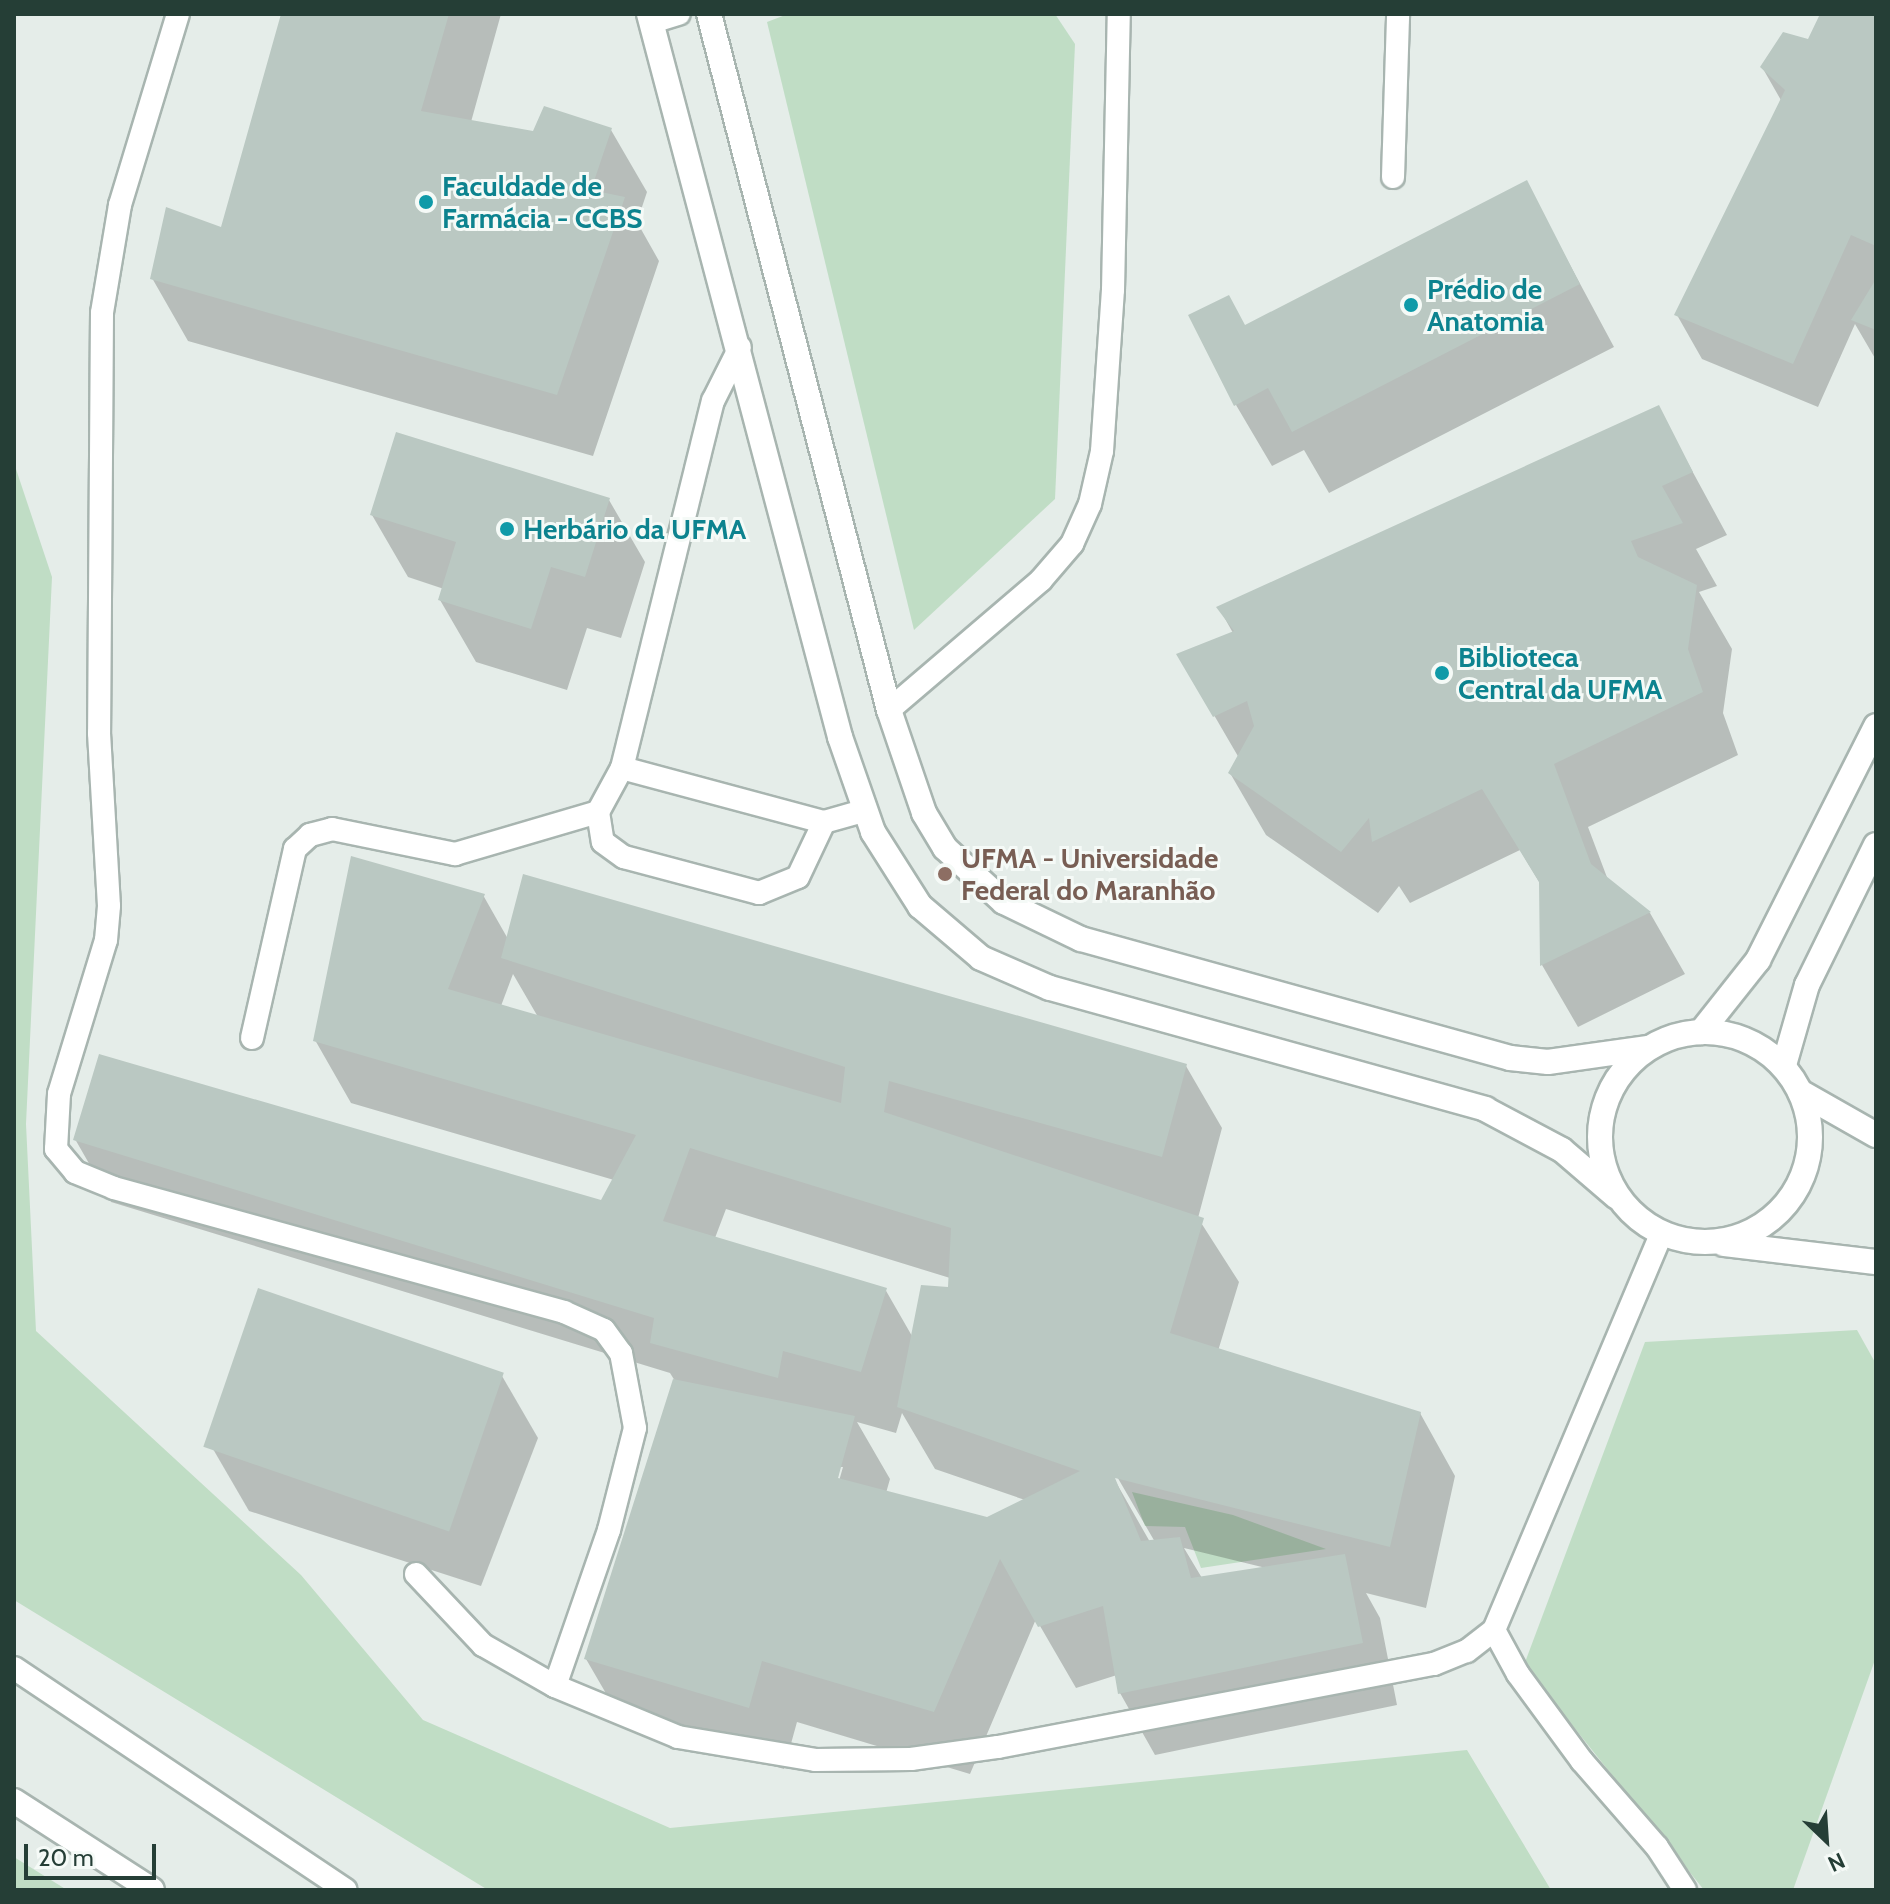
<!DOCTYPE html>
<html>
<head>
<meta charset="utf-8">
<style>
	body { margin:0 }
	#map { position:relative; width:1890px; height:1904px; overflow:hidden; background:#e5ede9; font-family:Cabin,sans-serif }
	div>[style] { position:absolute }
	.green>* { inset:0; background:#c0ddc5 }
	.shadow>* { inset:0; background:#0003 }
	.building>* { inset:0; background:#bac8c2; transform-origin:0 0 }
	.roads { filter:drop-shadow(2px 0 #a8b5b0) drop-shadow(-2px 0 #a8b5b0) drop-shadow(0 2px #a8b5b0) drop-shadow(0 -2px #a8b5b0) }
	.lane>* { height:22px; margin:-11px; padding:0 11px; transform-origin:11px; border-radius:11px; background:#fff }
	.street>* { height:24px; margin:-12px; padding:0 12px; transform-origin:12px; border-radius:12px; background:#fff }
	.street>.ring { margin:-12px; padding:0; box-sizing:content-box; background:none; border:24px solid #fff; border-radius:50% }
	.secondary>* { height:24px; margin:-12px; padding:0 12px; transform-origin:12px; border-radius:12px; background:#fff }
	.dots>* { width:22px; height:22px; translate:-50% -50%; box-sizing:border-box; border:4px solid #f5faf7; border-radius:50% }
	span { translate:-50% -50%; white-space:nowrap; text-align:center; line-height:1.15; -webkit-text-stroke:6px #f5faf7; paint-order:stroke }
	.culture-label { font-size:28px; color:#0d838f; font-weight:700 }
	.left { translate:0 -50%; text-align:left }
	.education-label { font-size:28px; color:#785e54; font-weight:700 }
	.frame { position:absolute; inset:0; border:16px solid #253e36; pointer-events:none }
	.north { position:absolute; left:1786px; top:1800px; width:80px; height:80px; -webkit-text-stroke:6px #f5faf7; paint-order:stroke; rotate:155deg; font-size:22px; font-weight:700; line-height:32px; text-align:center; color:#253e36 }
	.north::after { content:''; display:block; margin:auto; width:28px; height:36px; background:#253e36; clip-path:polygon(50% 0,100% 100%,50% 72%,0 100%) }
	.scale { position:absolute; left:24px; top:1844px; width:132px; height:36px; box-sizing:border-box; border:4px solid #253e36; border-top:0; padding-left:10px; font-size:24px; line-height:28px; white-space:nowrap; color:#253e36; -webkit-text-stroke:6px #f5faf7; paint-order:stroke }
</style>
</head>
<body>
<div id="map">
	<div class="green">
		<div style="clip-path:polygon(788px 14px,1055px 14px,1075px 44px,1055px 499px,914px 630px,767px 22px)"></div>
		<div style="clip-path:polygon(14px 463px,52px 577px,26px 1124px,36px 1331px,301px 1575px,423px 1720px,670px 1828px,1467px 1750px,1551px 1890px,488px 1890px,14px 1600px)"></div>
		<div style="clip-path:polygon(1857px 1330px,1876px 1364px,1876px 1657px,1793px 1890px,1704px 1890px,1524px 1665px,1645px 1342px)"></div>
		<div style="clip-path:polygon(1132px 1492px,1233px 1515px,1326px 1549px,1201px 1568px,1185px 1527px,1145px 1526px)"></div>
		<div style="clip-path:polygon(14px 1857px,67px 1890px,14px 1890px)"></div>
	</div>
	<div class="shadow">
		<div style="clip-path:polygon(283px 14px,501px 14px,471px 122px,534px 133px,611px 130px,647px 192px,637px 222px,659px 261px,593px 456px,188px 341px,152px 278px,222px 230px)"></div>
		<div style="clip-path:polygon(1823px 14px,1876px 14px,1876px 360px,1855px 324px,1818px 407px,1702px 359px,1677px 315px,1782px 102px,1762px 67px,1809px 41px)"></div>
		<div style="clip-path:polygon(1526px 183px,1614px 347px,1329px 493px,1304px 450px,1272px 466px,1236px 405px,1245px 327px)"></div>
		<div style="clip-path:polygon(1658px 408px,1727px 535px,1696px 549px,1717px 586px,1699px 592px,1732px 649px,1723px 713px,1738px 755px,1588px 827px,1608px 880px,1650px 913px,1685px 974px,1578px 1027px,1542px 965px,1541px 885px,1520px 850px,1410px 903px,1399px 886px,1378px 913px,1266px 835px,1230px 773px,1239px 758px,1179px 655px,1233px 633px,1219px 608px)"></div>
		<div style="clip-path:polygon(609px 500px,645px 562px,621px 638px,587px 628px,567px 690px,476px 662px,440px 600px,444px 589px,408px 577px,372px 515px)"></div>
		<div style="clip-path:polygon(evenodd,483px 895px,508px 939px,1186px 1066px,1222px 1128px,1198px 1218px,1239px 1282px,1218px 1351px,1420px 1413px,1455px 1476px,1426px 1608px,1366px 1593px,1380px 1618px,1397px 1705px,1155px 1755px,1120px 1693px,1117px 1675px,1076px 1688px,1036px 1619px,970px 1774px,797px 1722px,784px 1769px,622px 1721px,586px 1659px,675px 1381px,670px 1373px,111px 1202px,75px 1139px,602px 1202px,614px 1180px,351px 1103px,315px 1040px,483px 895px,513px 974px,538px 1017px,501px 1006px,513px 974px,483px 895px,726px 1209px,950px 1278px,949px 1290px,912px 1336px,885px 1289px,715px 1238px,726px 1209px,483px 895px,902px 1413px,935px 1469px,1025px 1500px,987px 1519px,886px 1493px,890px 1479px,857px 1422px,896px 1433px,902px 1413px,483px 895px,839px 1467px,843px 1467px,837px 1488px,839px 1467px,483px 895px,1112px 1468px,1155px 1542px,1150px 1542px,1109px 1470px,1112px 1468px,483px 895px,1184px 1548px,1266px 1568px,1202px 1578px,1184px 1548px)"></div>
		<div style="clip-path:polygon(502px 1376px,538px 1438px,481px 1586px,249px 1511px,213px 1449px)"></div>
	</div>
	<div class="building">
		<div style="clip-path:polygon(281px 14px,449px 14px,421px 111px,533px 131px,544px 106px,612px 128px,591px 190px,625px 197px,557px 395px,150px 279px,166px 207px,221px 227px)"></div>
		<div style="clip-path:polygon(1820px 14px,1876px 14px,1876px 246px,1851px 235px,1793px 364px,1674px 315px,1785px 90px,1760px 67px,1783px 32px,1808px 39px)"></div>
		<div style="clip-path:polygon(1527px 180px,1580px 284px,1292px 432px,1268px 388px,1234px 406px,1188px 315px,1229px 295px,1245px 325px)"></div>
		<div style="clip-path:polygon(1876px 279px,1876px 330px,1851px 320px)"></div>
		<div style="clip-path:polygon(1659px 405px,1693px 472px,1662px 486px,1683px 523px,1631px 541px,1638px 557px,1697px 585px,1688px 649px,1703px 692px,1554px 764px,1591px 864px,1651px 912px,1540px 966px,1539px 882px,1482px 789px,1372px 842px,1369px 818px,1341px 852px,1228px 773px,1254px 726px,1247px 701px,1213px 717px,1176px 654px,1234px 631px,1216px 607px)"></div>
		<div style="clip-path:polygon(396px 432px,610px 498px,585px 577px,551px 567px,531px 629px,438px 600px,456px 542px,370px 515px)"></div>
		<div style="clip-path:polygon(351px 856px,485px 894px,448px 989px,841px 1103px,845px 1067px,501px 958px,523px 874px,1187px 1064px,1162px 1157px,889px 1081px,884px 1112px,1204px 1218px,1170px 1333px,1421px 1412px,1390px 1547px,1115px 1478px,1141px 1541px,1180px 1537px,1191px 1578px,1345px 1554px,1363px 1643px,1118px 1694px,1103px 1606px,1038px 1627px,1000px 1559px,934px 1712px,762px 1661px,749px 1708px,584px 1659px,673px 1379px,855px 1416px,838px 1478px,987px 1517px,1080px 1471px,897px 1407px,921px 1285px,948px 1287px,951px 1228px,690px 1148px,663px 1221px,887px 1288px,861px 1372px,783px 1351px,778px 1378px,650px 1343px,654px 1318px,73px 1140px,99px 1054px,601px 1200px,636px 1135px,313px 1041px)"></div>
		<div style="left:258px;top:1288px;width:260px;height:168px;rotate:19deg"></div>
	</div>
	<div class="roads">
		<div class="lane">
			<div style="left:178px;top:14px;width:200px;rotate:106.9deg"></div>
			<div style="left:120px;top:205px;width:109px;rotate:99.5deg"></div>
			<div style="left:102px;top:313px;width:420px;rotate:90.4deg"></div>
			<div style="left:99px;top:733px;width:173px;rotate:86.7deg"></div>
			<div style="left:109px;top:906px;width:34px;rotate:95deg"></div>
			<div style="left:106px;top:940px;width:161px;rotate:107deg"></div>
			<div style="left:59px;top:1094px;width:55px;rotate:93.1deg"></div>
			<div style="left:56px;top:1149px;width:30px;rotate:50deg"></div>
			<div style="left:75px;top:1172px;width:42px;rotate:22.3deg"></div>
			<div style="left:114px;top:1188px;width:467px;rotate:15.4deg"></div>
			<div style="left:564px;top:1312px;width:44px;rotate:24.2deg"></div>
			<div style="left:604px;top:1330px;width:29px;rotate:54deg"></div>
			<div style="left:621px;top:1353px;width:76px;rotate:79.4deg"></div>
			<div style="left:635px;top:1428px;width:105px;rotate:104.3deg"></div>
			<div style="left:609px;top:1530px;width:165px;rotate:109.1deg"></div>
			<div style="left:652px;top:22px;width:28px;rotate:-17deg"></div>
			<div style="left:1393px;top:177px;width:163px;rotate:-88.2deg"></div>
			<div style="left:889px;top:710px;width:200px;rotate:-40.5deg"></div>
			<div style="left:1041px;top:580px;width:48px;rotate:-49.3deg"></div>
			<div style="left:1072px;top:544px;width:44px;rotate:-65.8deg"></div>
			<div style="left:1090px;top:504px;width:54px;rotate:-77.2deg"></div>
			<div style="left:1102px;top:451px;width:161px;rotate:-86.1deg"></div>
			<div style="left:1113px;top:290px;width:276px;rotate:-88.8deg"></div>
			<div style="left:622px;top:768px;width:378px;rotate:-76.1deg"></div>
			<div style="left:713px;top:401px;width:60px;rotate:-63.4deg"></div>
			<div style="left:598px;top:812px;width:50px;rotate:-61.4deg"></div>
			<div style="left:622px;top:768px;width:209px;rotate:15deg"></div>
			<div style="left:252px;top:1038px;width:194px;rotate:-77.2deg"></div>
			<div style="left:295px;top:849px;width:21px;rotate:-43deg"></div>
			<div style="left:310px;top:835px;width:23px;rotate:-15deg"></div>
			<div style="left:332px;top:829px;width:126px;rotate:11.5deg"></div>
			<div style="left:455px;top:854px;width:149px;rotate:-16.4deg"></div>
			<div style="left:598px;top:812px;width:30px;rotate:81deg"></div>
			<div style="left:603px;top:842px;width:26px;rotate:36deg"></div>
			<div style="left:624px;top:857px;width:140px;rotate:14.9deg"></div>
			<div style="left:759px;top:893px;width:42px;rotate:-22.3deg"></div>
			<div style="left:798px;top:877px;width:61px;rotate:-64.7deg"></div>
			<div style="left:824px;top:822px;width:41px;rotate:-15.8deg"></div>
			<div style="left:416px;top:1574px;width:98px;rotate:46.7deg"></div>
			<div style="left:483px;top:1645px;width:83px;rotate:29.7deg"></div>
			<div style="left:555px;top:1686px;width:133px;rotate:22.5deg"></div>
			<div style="left:678px;top:1737px;width:139px;rotate:9.5deg"></div>
			<div style="left:815px;top:1760px;width:96px;rotate:-0.6deg"></div>
			<div style="left:911px;top:1759px;width:88px;rotate:-7.9deg"></div>
			<div style="left:998px;top:1747px;width:444px;rotate:-10.8deg"></div>
			<div style="left:1434px;top:1664px;width:35px;rotate:-22deg"></div>
			<div style="left:1467px;top:1651px;width:34px;rotate:-38deg"></div>
			<div style="left:1494px;top:1630px;width:430px;rotate:-67.1deg"></div>
			<div style="left:1494px;top:1630px;width:50px;rotate:61.4deg"></div>
			<div style="left:1518px;top:1674px;width:108px;rotate:53.7deg"></div>
			<div style="left:1582px;top:1761px;width:114px;rotate:48.9deg"></div>
			<div style="left:1657px;top:1847px;width:51px;rotate:56.9deg"></div>
			<div style="left:14px;top:1668px;width:399px;rotate:33.8deg"></div>
		</div>
		<div class="street">
			<div style="left:649px;top:14px;width:748px;rotate:75.2deg"></div>
			<div style="left:840px;top:737px;width:101px;rotate:70.8deg"></div>
			<div style="left:873px;top:832px;width:88px;rotate:57.6deg"></div>
			<div style="left:920px;top:906px;width:80px;rotate:40.4deg"></div>
			<div style="left:981px;top:958px;width:75px;rotate:23.5deg"></div>
			<div style="left:1050px;top:988px;width:452px;rotate:15.5deg"></div>
			<div style="left:1485px;top:1109px;width:87px;rotate:28deg"></div>
			<div style="left:1562px;top:1150px;width:72px;rotate:40.5deg"></div>
			<div style="left:709px;top:14px;width:719px;rotate:75.5deg"></div>
			<div style="left:889px;top:710px;width:109px;rotate:71.2deg"></div>
			<div style="left:924px;top:813px;width:41px;rotate:59deg"></div>
			<div style="left:945px;top:848px;width:80px;rotate:42.5deg"></div>
			<div style="left:1004px;top:902px;width:85px;rotate:25.7deg"></div>
			<div style="left:1081px;top:939px;width:445px;rotate:15.5deg"></div>
			<div style="left:1510px;top:1058px;width:38px;rotate:6deg"></div>
			<div style="left:1548px;top:1062px;width:101px;rotate:-8deg"></div>
			<div class="ring" style="left:1600px;top:1032px;width:186px;height:186px"></div>
			<div style="left:1701px;top:1032px;width:92px;rotate:-51.6deg"></div>
			<div style="left:1758px;top:960px;width:262px;rotate:-63.2deg"></div>
			<div style="left:1784px;top:1065px;width:83px;rotate:-74deg"></div>
			<div style="left:1807px;top:985px;width:156px;rotate:-63.8deg"></div>
			<div style="left:1802px;top:1093px;width:85px;rotate:29.6deg"></div>
			<div style="left:1724px;top:1244px;width:153px;rotate:6.8deg"></div>
		</div>
		<div class="secondary">
			<div style="left:14px;top:1801px;width:164px;rotate:32.8deg"></div>
		</div>
	</div>
	<div class="dots">
		<div style="left:426px;top:202px;background:#0f9aa8"></div>
		<div style="left:1411px;top:305px;background:#0f9aa8"></div>
		<div style="left:507px;top:529px;background:#0f9aa8"></div>
		<div style="left:1442px;top:673px;background:#0f9aa8"></div>
		<div style="left:945px;top:874px;background:#8d6e63"></div>
	</div>
	<div class="culture-label">
		<span class="left" style="left:442px;top:202px">Faculdade de<br>Farmácia - CCBS</span>
		<span class="left" style="left:1427px;top:305px">Prédio de<br>Anatomia</span>
		<span class="left" style="left:523px;top:529px">Herbário da UFMA</span>
		<span class="left" style="left:1458px;top:673px">Biblioteca<br>Central da UFMA</span>
	</div>
	<div class="education-label">
		<span class="left" style="left:961px;top:874px">UFMA - Universidade<br>Federal do Maranhão</span>
	</div>
	<div class="frame"></div>
	<div class="north">N</div>
	<div class="scale">20 m</div>
</div>
</body>
</html>
